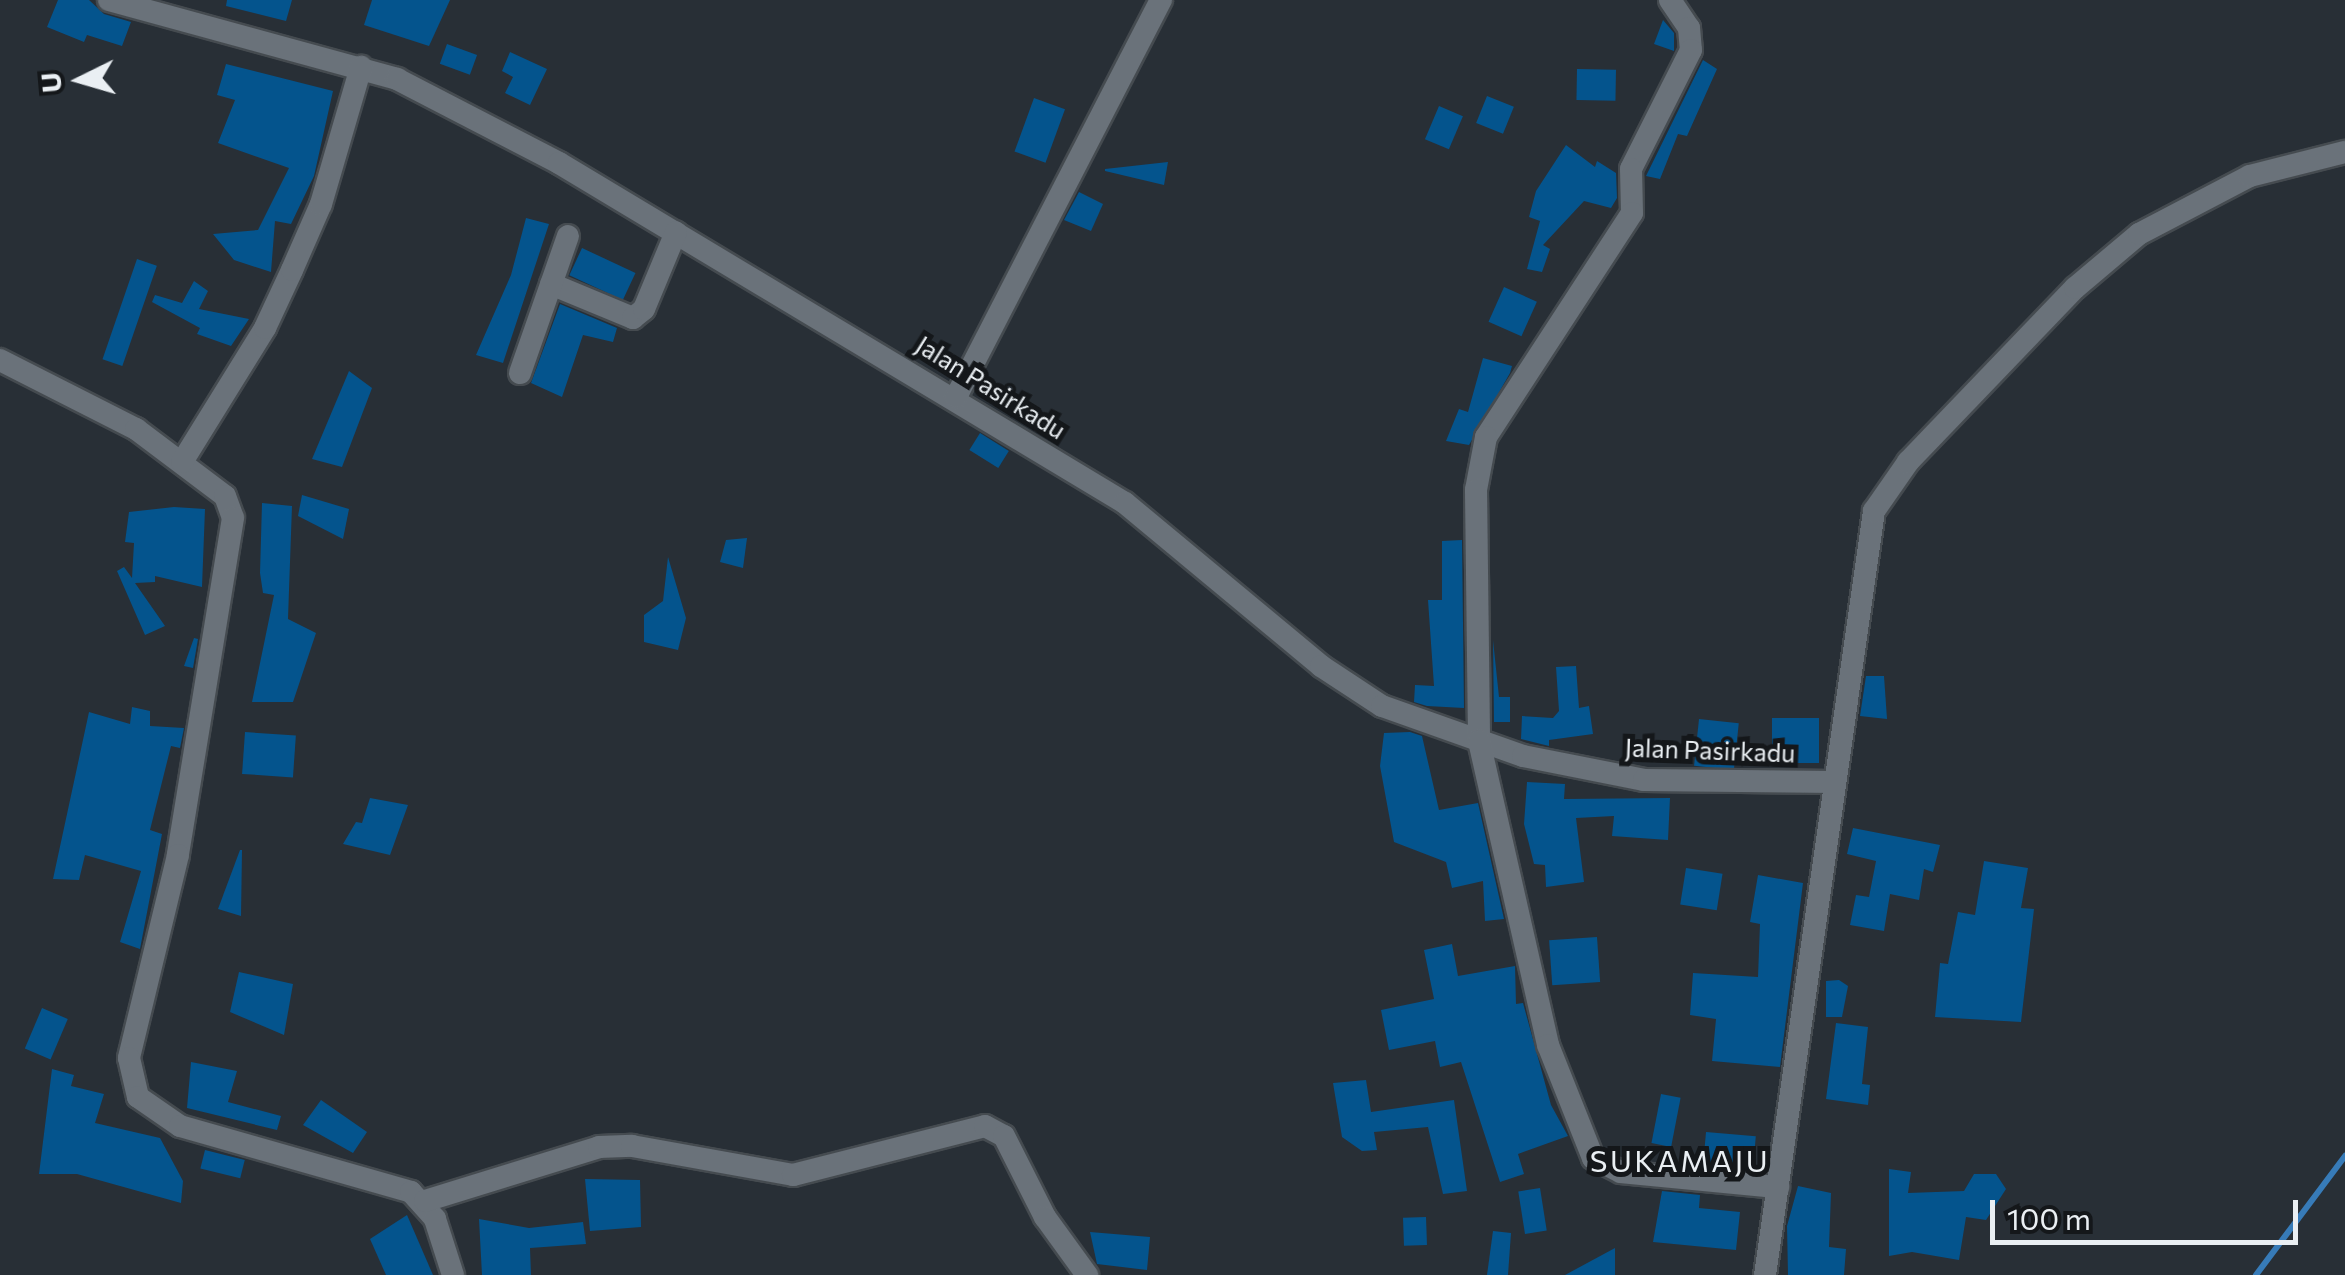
<!DOCTYPE html>
<html>
<head>
<meta charset="utf-8">
<style>
	body { margin:0 }
	#map { position:relative; width:2345px; height:1275px; overflow:hidden; background:#282f36; font-family:Commissioner,sans-serif }
	div>[style] { position:absolute }
	.stream>* { height:6px; margin:-3px; padding:0 3px; transform-origin:3px; border-radius:3px; background:#377bb8 }
	.building>* { inset:0; background:#04548d; transform-origin:0 0 }
	.roads { filter:drop-shadow(2px 0 #454b50) drop-shadow(-2px 0 #454b50) drop-shadow(0 2px #454b50) drop-shadow(0 -2px #454b50) }
	.street>* { height:22px; margin:-11px; padding:0 11px; transform-origin:11px; border-radius:11px; background:#6a727a }
	span { translate:-50% -50%; white-space:nowrap; text-align:center; line-height:1.15; -webkit-text-stroke:10px #14171a; paint-order:stroke }
	.street-label { font-size:25px; color:#eaeff3 }
	.quarter-label { font-size:30px; color:#eaeff3; letter-spacing:2.5px }
	.north { position:absolute; left:30px; top:30px; width:100px; height:100px; -webkit-text-stroke:8px #14171a; paint-order:stroke; rotate:265deg; font-size:28px; font-weight:700; line-height:40px; text-align:center; color:#eaeff3 }
	.north::after { content:''; display:block; margin:auto; width:35px; height:45px; background:#eaeff3; clip-path:polygon(50% 0,100% 100%,50% 72%,0 100%) }
	.scale { position:absolute; left:1990px; top:1200px; width:308px; height:45px; box-sizing:border-box; border:5px solid #eaeff3; border-top:0; padding-left:12px; font-size:30px; line-height:35px; white-space:nowrap; color:#eaeff3; -webkit-text-stroke:8px #14171a; paint-order:stroke }
</style>
</head>
<body>
<div id="map">
	<div class="stream">
		<div style="left:2256px;top:1275px;width:149px;rotate:-53.2deg"></div>
	</div>
	<div class="building">
		<div style="clip-path:polygon(58px 0,89px 0,104px 14px,131px 22px,122px 46px,87px 35px,84px 42px,47px 27px)"></div>
		<div style="clip-path:polygon(227px 0,292px 0,286px 21px,226px 6px)"></div>
		<div style="clip-path:polygon(372px 0,450px 0,429px 46px,364px 25px)"></div>
		<div style="clip-path:polygon(1663px 20px,1674px 33px,1674px 51px,1654px 44px)"></div>
		<div style="left:447px;top:44px;width:32px;height:21px;rotate:20deg"></div>
		<div style="clip-path:polygon(510px 52px,547px 69px,530px 105px,505px 93px,513px 77px,502px 71px)"></div>
		<div style="clip-path:polygon(1703px 60px,1717px 69px,1687px 136px,1678px 134px,1660px 179px,1646px 176px)"></div>
		<div style="clip-path:polygon(226px 64px,333px 91px,314px 176px,291px 224px,275px 221px,271px 272px,234px 260px,213px 234px,258px 230px,289px 168px,218px 143px,235px 100px,217px 95px)"></div>
		<div style="left:1577px;top:69px;width:39px;height:31px;rotate:1deg"></div>
		<div style="left:1487px;top:96px;width:29px;height:29px;rotate:22deg"></div>
		<div style="left:1034px;top:98px;width:33px;height:57px;rotate:20deg"></div>
		<div style="left:1439px;top:106px;width:26px;height:36px;rotate:23deg"></div>
		<div style="clip-path:polygon(1566px 145px,1595px 167px,1597px 161px,1616px 173px,1617px 198px,1611px 208px,1584px 201px,1543px 245px,1550px 249px,1542px 272px,1527px 269px,1540px 221px,1529px 217px,1536px 191px)"></div>
		<div style="clip-path:polygon(1168px 162px,1164px 185px,1105px 171px,1105px 169px)"></div>
		<div style="clip-path:polygon(1079px 192px,1103px 204px,1091px 231px,1064px 220px)"></div>
		<div style="clip-path:polygon(526px 218px,549px 224px,503px 363px,476px 355px,511px 275px)"></div>
		<div style="left:582px;top:248px;width:59px;height:30px;rotate:25deg"></div>
		<div style="left:137px;top:259px;width:21px;height:106px;rotate:19deg"></div>
		<div style="clip-path:polygon(194px 281px,208px 291px,199px 309px,249px 319px,231px 346px,197px 334px,200px 328px,152px 302px,155px 295px,182px 303px)"></div>
		<div style="left:1504px;top:287px;width:36px;height:38px;rotate:24deg"></div>
		<div style="clip-path:polygon(560px 304px,617px 328px,613px 342px,583px 335px,562px 397px,531px 383px)"></div>
		<div style="clip-path:polygon(1483px 358px,1512px 366px,1510px 373px,1469px 445px,1446px 441px,1459px 409px,1468px 412px)"></div>
		<div style="clip-path:polygon(349px 371px,372px 388px,342px 467px,312px 459px)"></div>
		<div style="left:980px;top:433px;width:34px;height:20px;rotate:32deg"></div>
		<div style="clip-path:polygon(302px 495px,349px 509px,343px 539px,298px 516px)"></div>
		<div style="clip-path:polygon(262px 503px,292px 506px,288px 619px,316px 633px,293px 702px,252px 702px,274px 595px,263px 593px,260px 573px)"></div>
		<div style="clip-path:polygon(174px 507px,205px 509px,202px 587px,155px 576px,155px 582px,135px 583px,165px 626px,145px 635px,117px 571px,124px 567px,132px 578px,134px 543px,125px 542px,129px 512px)"></div>
		<div style="clip-path:polygon(747px 538px,743px 568px,720px 562px,726px 540px)"></div>
		<div style="clip-path:polygon(1462px 540px,1464px 708px,1427px 706px,1414px 702px,1415px 685px,1434px 686px,1428px 600px,1442px 600px,1442px 541px)"></div>
		<div style="clip-path:polygon(668px 557px,686px 618px,678px 650px,644px 642px,644px 615px,663px 601px)"></div>
		<div style="clip-path:polygon(194px 638px,198px 639px,193px 668px,184px 666px)"></div>
		<div style="clip-path:polygon(1493px 640px,1499px 697px,1510px 697px,1510px 722px,1494px 722px)"></div>
		<div style="clip-path:polygon(1576px 666px,1579px 708px,1589px 706px,1593px 734px,1549px 740px,1549px 746px,1521px 739px,1522px 716px,1553px 718px,1559px 711px,1556px 667px)"></div>
		<div style="clip-path:polygon(1866px 676px,1884px 676px,1887px 719px,1860px 716px)"></div>
		<div style="clip-path:polygon(132px 707px,150px 711px,150px 726px,184px 728px,180px 748px,171px 746px,150px 830px,162px 834px,140px 949px,120px 942px,141px 871px,85px 855px,79px 880px,53px 879px,89px 712px,130px 724px)"></div>
		<div style="left:1772px;top:718px;width:47px;height:45px"></div>
		<div style="left:1699px;top:719px;width:40px;height:47px;rotate:6deg"></div>
		<div style="left:245px;top:732px;width:51px;height:42px;rotate:4deg"></div>
		<div style="clip-path:polygon(1410px 732px,1422px 736px,1439px 810px,1478px 803px,1504px 919px,1485px 921px,1483px 881px,1452px 888px,1446px 862px,1394px 842px,1380px 766px,1384px 733px)"></div>
		<div style="clip-path:polygon(1527px 782px,1565px 784px,1564px 799px,1670px 798px,1668px 840px,1612px 836px,1614px 816px,1576px 818px,1584px 882px,1546px 887px,1545px 865px,1534px 864px,1524px 824px)"></div>
		<div style="clip-path:polygon(370px 798px,408px 805px,390px 855px,343px 844px,356px 822px,362px 823px)"></div>
		<div style="clip-path:polygon(1853px 828px,1940px 845px,1933px 872px,1924px 869px,1919px 900px,1890px 894px,1884px 931px,1850px 925px,1856px 895px,1869px 897px,1876px 861px,1847px 854px)"></div>
		<div style="clip-path:polygon(240px 850px,242px 850px,241px 916px,218px 909px)"></div>
		<div style="clip-path:polygon(1984px 861px,2028px 868px,2021px 908px,2034px 909px,2021px 1022px,1935px 1017px,1940px 963px,1948px 964px,1958px 912px,1975px 915px)"></div>
		<div style="left:1686px;top:868px;width:37px;height:37px;rotate:9deg"></div>
		<div style="clip-path:polygon(1758px 875px,1803px 883px,1780px 1067px,1712px 1061px,1716px 1019px,1690px 1015px,1693px 973px,1758px 977px,1760px 924px,1750px 922px)"></div>
		<div style="left:1597px;top:937px;width:45px;height:48px;rotate:86deg"></div>
		<div style="clip-path:polygon(1452px 944px,1458px 976px,1515px 966px,1516px 1004px,1523px 1003px,1551px 1105px,1568px 1136px,1518px 1154px,1524px 1174px,1500px 1182px,1461px 1062px,1440px 1067px,1435px 1041px,1389px 1050px,1381px 1010px,1434px 999px,1424px 950px)"></div>
		<div style="clip-path:polygon(239px 972px,293px 984px,284px 1035px,230px 1012px)"></div>
		<div style="clip-path:polygon(1839px 980px,1848px 986px,1842px 1017px,1826px 1017px,1826px 981px)"></div>
		<div style="left:42px;top:1008px;width:28px;height:44px;rotate:23deg"></div>
		<div style="clip-path:polygon(1836px 1023px,1868px 1027px,1862px 1084px,1870px 1085px,1868px 1105px,1826px 1099px)"></div>
		<div style="clip-path:polygon(191px 1062px,237px 1071px,228px 1102px,281px 1116px,277px 1130px,187px 1108px)"></div>
		<div style="clip-path:polygon(52px 1069px,74px 1075px,71px 1086px,104px 1094px,95px 1123px,160px 1138px,183px 1181px,181px 1203px,77px 1174px,39px 1174px)"></div>
		<div style="clip-path:polygon(1366px 1080px,1371px 1112px,1454px 1100px,1467px 1191px,1443px 1194px,1428px 1127px,1374px 1132px,1377px 1150px,1362px 1151px,1342px 1137px,1333px 1083px)"></div>
		<div style="left:1661px;top:1094px;width:20px;height:50px;rotate:11deg"></div>
		<div style="clip-path:polygon(321px 1100px,367px 1132px,353px 1153px,303px 1125px)"></div>
		<div style="left:1706px;top:1132px;width:50px;height:33px;rotate:5deg"></div>
		<div style="left:205px;top:1150px;width:41px;height:19px;rotate:14deg"></div>
		<div style="clip-path:polygon(1889px 1169px,1911px 1172px,1908px 1193px,1964px 1191px,1974px 1174px,1996px 1174px,2006px 1189px,1986px 1220px,1966px 1217px,1959px 1260px,1912px 1252px,1889px 1256px)"></div>
		<div style="clip-path:polygon(585px 1179px,640px 1180px,641px 1227px,590px 1231px)"></div>
		<div style="clip-path:polygon(1798px 1186px,1831px 1193px,1829px 1247px,1846px 1249px,1844px 1275px,1788px 1275px,1787px 1226px)"></div>
		<div style="left:1540px;top:1188px;width:43px;height:22px;rotate:81deg"></div>
		<div style="clip-path:polygon(1662px 1191px,1700px 1195px,1699px 1208px,1740px 1212px,1736px 1250px,1653px 1242px)"></div>
		<div style="clip-path:polygon(407px 1215px,433px 1275px,386px 1275px,370px 1239px)"></div>
		<div style="left:1426px;top:1217px;width:28px;height:23px;rotate:88deg"></div>
		<div style="clip-path:polygon(479px 1219px,529px 1228px,583px 1222px,586px 1244px,530px 1248px,531px 1275px,482px 1275px)"></div>
		<div style="clip-path:polygon(1493px 1231px,1511px 1233px,1508px 1275px,1487px 1275px)"></div>
		<div style="clip-path:polygon(1090px 1232px,1150px 1237px,1147px 1270px,1097px 1264px)"></div>
		<div style="clip-path:polygon(1615px 1248px,1615px 1275px,1565px 1275px)"></div>
	</div>
	<div class="roads">
		<div class="street">
			<div style="left:109px;top:0;width:299px;rotate:15.3deg"></div>
			<div style="left:397px;top:79px;width:182px;rotate:27.4deg"></div>
			<div style="left:559px;top:163px;width:660px;rotate:30.99deg"></div>
			<div style="left:1125px;top:503px;width:255px;rotate:39.7deg"></div>
			<div style="left:1321px;top:666px;width:73px;rotate:33.3deg"></div>
			<div style="left:1382px;top:706px;width:150px;rotate:19.5deg"></div>
			<div style="left:1523px;top:756px;width:123px;rotate:11.2deg"></div>
			<div style="left:1644px;top:780px;width:191px;rotate:0.6deg"></div>
			<div style="left:1670px;top:0;width:34px;rotate:56deg"></div>
			<div style="left:1689px;top:28px;width:22px;rotate:85deg"></div>
			<div style="left:1691px;top:50px;width:133px;rotate:116.8deg"></div>
			<div style="left:1631px;top:169px;width:44px;rotate:88.7deg"></div>
			<div style="left:1632px;top:213px;width:267px;rotate:123.1deg"></div>
			<div style="left:1486px;top:437px;width:54px;rotate:100.7deg"></div>
			<div style="left:1476px;top:490px;width:251px;rotate:89.3deg"></div>
			<div style="left:1479px;top:741px;width:312px;rotate:77.2deg"></div>
			<div style="left:1548px;top:1045px;width:122px;rotate:68.3deg"></div>
			<div style="left:1593px;top:1158px;width:31px;rotate:27deg"></div>
			<div style="left:1621px;top:1172px;width:158px;rotate:5.5deg"></div>
			<div style="left:551px;top:284px;width:89px;rotate:22.5deg"></div>
			<div style="left:633px;top:318px;width:14px;rotate:-39deg"></div>
			<div style="left:644px;top:309px;width:83px;rotate:-67.4deg"></div>
			<div style="left:0;top:360px;width:153px;rotate:26.9deg"></div>
			<div style="left:136px;top:429px;width:111px;rotate:37deg"></div>
			<div style="left:225px;top:496px;width:23px;rotate:70deg"></div>
			<div style="left:233px;top:518px;width:341px;rotate:99.3deg"></div>
			<div style="left:178px;top:855px;width:209px;rotate:103.6deg"></div>
			<div style="left:129px;top:1058px;width:40px;rotate:77deg"></div>
			<div style="left:138px;top:1097px;width:51px;rotate:34.6deg"></div>
			<div style="left:180px;top:1126px;width:240px;rotate:15.9deg"></div>
			<div style="left:411px;top:1192px;width:36px;rotate:48deg"></div>
			<div style="left:435px;top:1219px;width:59px;rotate:72.2deg"></div>
			<div style="left:520px;top:373px;width:145px;rotate:-70.7deg"></div>
			<div style="left:956px;top:397px;width:447px;rotate:-62.7deg"></div>
			<div style="left:182px;top:462px;width:158px;rotate:-58.2deg"></div>
			<div style="left:265px;top:328px;width:64px;rotate:-65deg"></div>
			<div style="left:292px;top:270px;width:72px;rotate:-66.3deg"></div>
			<div style="left:321px;top:204px;width:143px;rotate:-73.7deg"></div>
			<div style="left:425px;top:1201px;width:182px;rotate:-17.2deg"></div>
			<div style="left:599px;top:1147px;width:33px;rotate:-2deg"></div>
			<div style="left:632px;top:1146px;width:164px;rotate:10.2deg"></div>
			<div style="left:793px;top:1175px;width:198px;rotate:-14.3deg"></div>
			<div style="left:985px;top:1126px;width:21px;rotate:28deg"></div>
			<div style="left:1004px;top:1136px;width:91px;rotate:63.2deg"></div>
			<div style="left:1045px;top:1217px;width:72px;rotate:54.1deg"></div>
			<div style="left:1765px;top:1275px;width:772px;rotate:-81.88deg"></div>
			<div style="left:1874px;top:511px;width:60px;rotate:-55.2deg"></div>
			<div style="left:1908px;top:462px;width:241px;rotate:-46.2deg"></div>
			<div style="left:2075px;top:288px;width:84px;rotate:-40.2deg"></div>
			<div style="left:2139px;top:234px;width:125px;rotate:-27.6deg"></div>
			<div style="left:2250px;top:176px;width:98px;rotate:-14.2deg"></div>
		</div>
	</div>
	<div class="street-label">
		<span style="left:991px;top:387px;rotate:32deg">Jalan Pasirkadu</span>
		<span style="left:1710px;top:750px;rotate:2deg">Jalan Pasirkadu</span>
	</div>
	<div class="quarter-label">
		<span style="left:1680px;top:1160px">SUKAMAJU</span>
	</div>
	<div class="north">U</div>
	<div class="scale">100 m</div>
</div>
</body>
</html>
